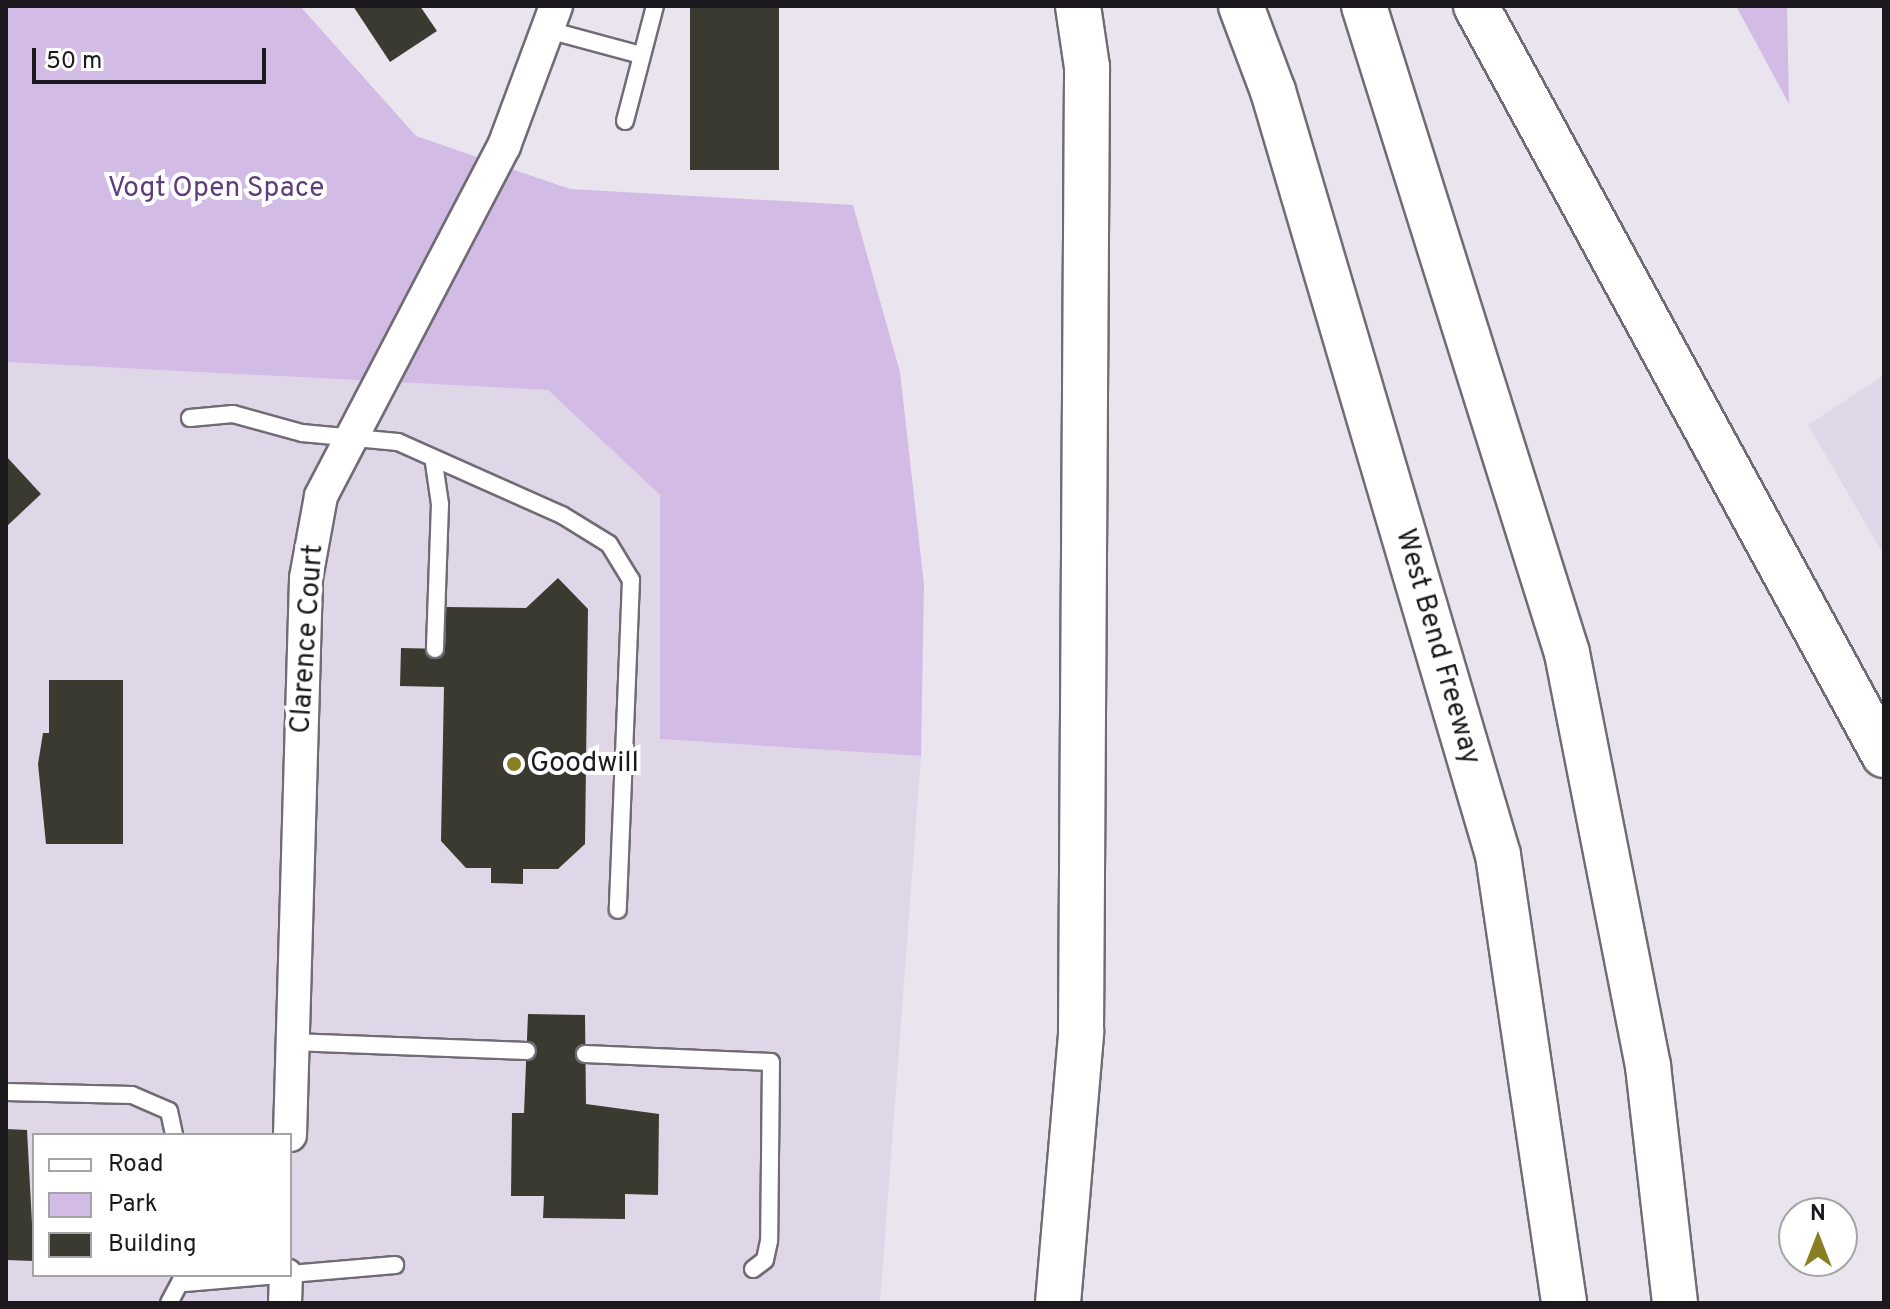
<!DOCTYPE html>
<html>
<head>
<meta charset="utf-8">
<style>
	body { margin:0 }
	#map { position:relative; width:1890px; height:1309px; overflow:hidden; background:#eae4ef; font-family:Overpass,sans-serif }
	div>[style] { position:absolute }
	.built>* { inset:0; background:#dfd6e8 }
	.green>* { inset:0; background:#d2bce5 }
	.building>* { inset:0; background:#3b3a31; transform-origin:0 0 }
	.roads { filter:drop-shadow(2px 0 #706b74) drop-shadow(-2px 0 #706b74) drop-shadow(0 2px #706b74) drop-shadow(0 -2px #706b74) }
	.service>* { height:16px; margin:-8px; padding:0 8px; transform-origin:8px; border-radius:8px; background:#fff }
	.minor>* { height:32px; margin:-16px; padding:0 16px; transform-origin:16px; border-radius:16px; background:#fff }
	.motorway>* { height:44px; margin:-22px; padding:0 22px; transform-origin:22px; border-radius:22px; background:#fff }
	.dots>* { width:22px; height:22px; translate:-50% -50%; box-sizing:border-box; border:4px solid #fff; border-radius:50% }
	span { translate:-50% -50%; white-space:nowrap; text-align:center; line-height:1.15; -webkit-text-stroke:8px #fff; paint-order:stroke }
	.park-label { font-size:28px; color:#5f3c7a }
	.street-label { font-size:28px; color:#1b191d }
	.poi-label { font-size:28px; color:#1b191d }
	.left { translate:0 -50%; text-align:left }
	.frame { position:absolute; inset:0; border:8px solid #1b191d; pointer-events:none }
	.legend { position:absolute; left:32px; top:1133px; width:260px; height:144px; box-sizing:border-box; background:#fff; border:2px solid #a4a3a5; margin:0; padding:10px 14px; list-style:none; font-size:24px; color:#1b191d }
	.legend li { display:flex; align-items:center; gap:16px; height:40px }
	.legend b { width:40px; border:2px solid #a4a3a5 }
	.north { position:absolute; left:1778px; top:1197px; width:80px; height:80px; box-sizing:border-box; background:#fff; border:2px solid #a4a3a5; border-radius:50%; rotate:0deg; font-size:22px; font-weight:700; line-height:32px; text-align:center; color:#1b191d }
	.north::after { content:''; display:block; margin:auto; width:28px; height:36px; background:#887e24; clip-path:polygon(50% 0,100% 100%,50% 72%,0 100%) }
	.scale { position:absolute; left:32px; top:48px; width:234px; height:36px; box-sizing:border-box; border:4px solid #1b191d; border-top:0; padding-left:10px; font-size:24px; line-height:28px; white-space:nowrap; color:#1b191d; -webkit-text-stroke:6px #fff; paint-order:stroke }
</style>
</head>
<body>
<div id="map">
	<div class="built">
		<div style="clip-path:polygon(evenodd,6px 362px,548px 390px,660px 495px,660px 739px,921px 756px,880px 1303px,6px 1303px,6px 362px,34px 1135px,290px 1135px,290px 1275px,34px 1275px,34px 1135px)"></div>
		<div style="clip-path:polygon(1884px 375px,1884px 555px,1808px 425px)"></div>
	</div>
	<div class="green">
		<div style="clip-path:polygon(6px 6px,300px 6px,416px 136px,570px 189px,853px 205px,900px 372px,924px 585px,921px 756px,660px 739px,660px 495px,548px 390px,6px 362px)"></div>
		<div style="clip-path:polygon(1736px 6px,1787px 6px,1789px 104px)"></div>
	</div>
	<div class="building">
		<div style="clip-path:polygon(353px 6px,420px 6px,437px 31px,390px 62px)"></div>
		<div style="left:690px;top:6px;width:89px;height:164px"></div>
		<div style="clip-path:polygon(6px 456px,41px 494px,6px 527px)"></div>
		<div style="clip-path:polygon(558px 578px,588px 609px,585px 844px,558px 869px,523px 869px,523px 884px,491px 883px,491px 868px,466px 868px,441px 841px,444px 687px,400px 686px,401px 648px,445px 649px,446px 607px,526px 608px)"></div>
		<div style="clip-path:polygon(49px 680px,123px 680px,123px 844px,46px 844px,38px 764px,43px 733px,49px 733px)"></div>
		<div style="clip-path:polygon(528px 1014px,585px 1015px,586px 1104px,659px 1114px,658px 1195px,625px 1194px,625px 1219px,543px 1218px,544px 1196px,511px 1196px,512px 1113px,524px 1113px)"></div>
		<div style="clip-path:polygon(6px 1129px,27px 1130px,34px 1261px,6px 1260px)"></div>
	</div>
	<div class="roads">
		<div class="service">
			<div style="left:552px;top:31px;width:92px;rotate:15.1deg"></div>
			<div style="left:625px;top:121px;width:119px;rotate:-75.4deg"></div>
			<div style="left:190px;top:418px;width:43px;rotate:-5.3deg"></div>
			<div style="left:233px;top:414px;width:72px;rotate:15.4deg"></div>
			<div style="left:302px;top:433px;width:96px;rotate:5.4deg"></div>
			<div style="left:398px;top:442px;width:180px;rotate:24deg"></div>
			<div style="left:562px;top:515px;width:55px;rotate:31.7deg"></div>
			<div style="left:609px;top:544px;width:42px;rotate:58.6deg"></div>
			<div style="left:631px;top:580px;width:330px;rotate:92.3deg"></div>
			<div style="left:434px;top:463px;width:41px;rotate:81.7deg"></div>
			<div style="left:440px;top:504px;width:145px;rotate:92deg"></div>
			<div style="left:292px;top:1042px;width:235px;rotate:2.2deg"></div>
			<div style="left:585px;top:1054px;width:186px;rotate:2.5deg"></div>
			<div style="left:771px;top:1062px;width:179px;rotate:90.6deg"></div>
			<div style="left:769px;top:1241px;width:19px;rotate:102deg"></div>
			<div style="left:765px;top:1260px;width:15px;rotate:143deg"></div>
			<div style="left:6px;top:1092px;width:126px;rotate:1.4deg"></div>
			<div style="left:132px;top:1095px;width:40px;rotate:23.4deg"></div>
			<div style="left:169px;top:1111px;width:25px;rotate:78deg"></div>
			<div style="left:185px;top:1283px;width:211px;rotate:-4.9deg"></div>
			<div style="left:169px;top:1303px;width:32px;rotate:-62deg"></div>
		</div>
		<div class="minor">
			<div style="left:290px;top:1135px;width:557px;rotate:-88.35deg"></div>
			<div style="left:306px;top:578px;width:83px;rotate:-79.6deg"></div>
			<div style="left:321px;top:496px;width:395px;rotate:-62.4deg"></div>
			<div style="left:504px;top:146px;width:149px;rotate:-69.6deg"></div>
			<div style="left:285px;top:1303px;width:28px;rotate:-88deg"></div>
		</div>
		<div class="motorway">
			<div style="left:1241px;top:6px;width:91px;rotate:69.4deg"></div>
			<div style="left:1273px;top:91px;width:796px;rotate:73.59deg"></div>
			<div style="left:1498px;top:855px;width:453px;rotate:81.6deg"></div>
			<div style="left:1364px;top:6px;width:678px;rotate:72.58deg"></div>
			<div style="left:1567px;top:653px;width:421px;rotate:78.9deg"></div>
			<div style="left:1648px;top:1066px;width:239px;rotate:83.5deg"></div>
			<div style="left:1476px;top:6px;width:853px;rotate:61.42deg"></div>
			<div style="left:1058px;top:1303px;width:272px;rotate:-85.1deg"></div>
			<div style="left:1081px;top:1032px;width:965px;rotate:-89.64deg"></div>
			<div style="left:1087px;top:67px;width:62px;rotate:-98.4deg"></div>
		</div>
	</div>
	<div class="dots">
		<div style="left:514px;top:764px;background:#887e24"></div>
	</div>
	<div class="park-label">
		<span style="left:216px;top:189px">Vogt Open Space</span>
	</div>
	<div class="street-label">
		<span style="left:308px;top:639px;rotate:-86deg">Clarence Court</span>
		<span style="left:1437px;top:647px;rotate:74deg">West Bend Freeway</span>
	</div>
	<div class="poi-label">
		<span class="left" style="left:530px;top:764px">Goodwill</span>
	</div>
	<div class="frame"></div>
	<ul class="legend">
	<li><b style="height:10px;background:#fff"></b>Road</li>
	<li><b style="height:22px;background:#d2bce5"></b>Park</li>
	<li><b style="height:22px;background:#3b3a31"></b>Building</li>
	</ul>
	<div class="north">N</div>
	<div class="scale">50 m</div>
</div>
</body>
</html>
